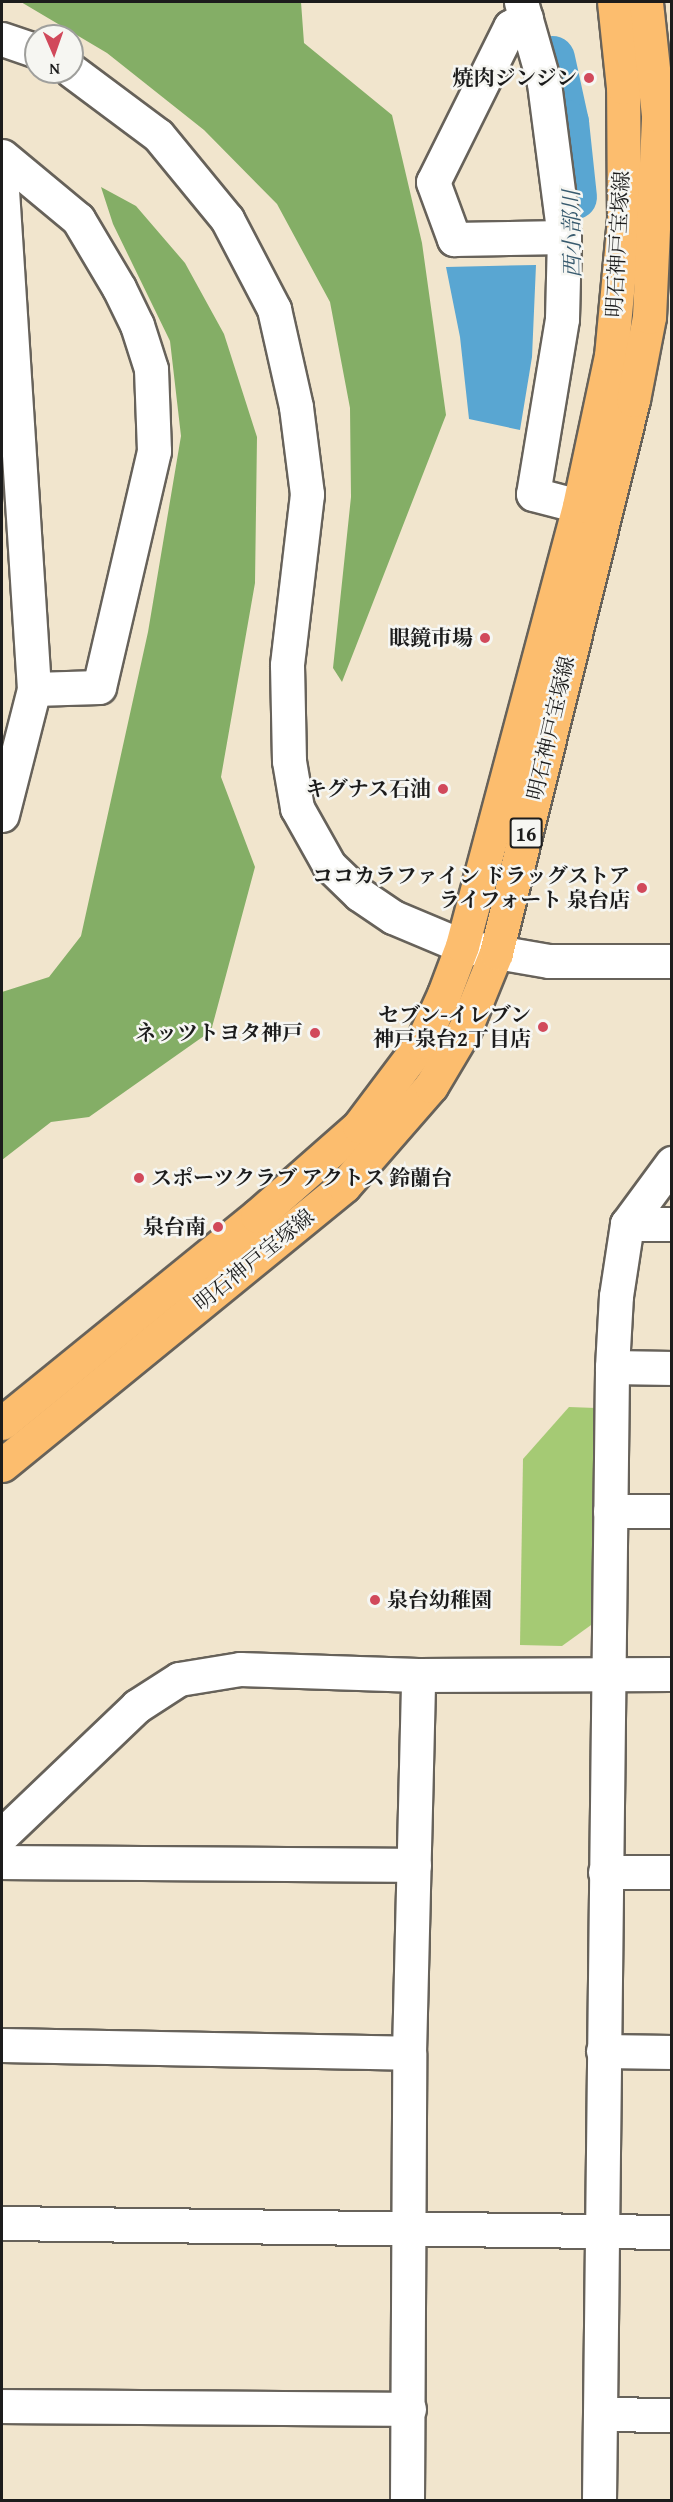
<!DOCTYPE html>
<html>
<head>
<meta charset="utf-8">
<style>
	body { margin:0 }
	#map { position:relative; width:673px; height:2502px; overflow:hidden; background:#f1e5cd; font-family:"Gentium Book Plus","Noto Serif JP",serif }
	div>[style] { position:absolute }
	.green>* { inset:0; background:#a5ca74 }
	.forest>* { inset:0; background:#84ae66 }
	.water>* { inset:0; background:#59a6d2 }
	.river>* { height:45px; margin:-22.5px; padding:0 22.5px; transform-origin:22.5px; border-radius:22.5px; background:#59a6d2 }
	.roads { filter:drop-shadow(2px 0 #67625a) drop-shadow(-2px 0 #67625a) drop-shadow(0 2px #67625a) drop-shadow(0 -2px #67625a) }
	.minor>* { height:33px; margin:-16.5px; padding:0 16.5px; transform-origin:16.5px; border-radius:16.5px; background:#fff }
	.major>* { height:33px; margin:-16.5px; padding:0 16.5px; transform-origin:16.5px; border-radius:16.5px; background:#fcbd6e }
	.dots>* { width:16px; height:16px; translate:-50% -50%; box-sizing:border-box; border:3px solid #f6f6f2; border-radius:50% }
	span { translate:-50% -50%; white-space:nowrap; text-align:center; line-height:1.15; -webkit-text-stroke:5px #f6f6f2; paint-order:stroke }
	.shield-label span { padding:2px 4px; background:#f6f6f2; border:2px solid; border-radius:4px; -webkit-text-stroke-width:0 }
	.shield-label { font-size:20px; color:#1c1c1c; font-weight:700 }
	.poi-label { font-size:21px; color:#1c1c1c; font-weight:700 }
	.right { translate:-100% -50%; text-align:right }
	.left { translate:0 -50%; text-align:left }
	.street-label { font-size:21px; color:#1c1c1c }
	.water-label { font-size:22px; color:#375a6e; font-style:italic }
	.frame { position:absolute; inset:0; border:3px solid #1c1c1c; pointer-events:none }
	.north { position:absolute; left:24px; top:24px; width:60px; height:60px; box-sizing:border-box; background:#f6f6f2; border:2px solid #9f9f9c; border-radius:50%; rotate:178deg; font-size:16px; font-weight:700; line-height:24px; text-align:center; color:#1c1c1c }
	.north::after { content:''; display:block; margin:auto; width:21px; height:27px; background:#d1495b; clip-path:polygon(50% 0,100% 100%,50% 72%,0 100%) }
</style>
</head>
<body>
<div id="map">
	<div class="green">
		<div style="clip-path:polygon(569px 1407px,596px 1408px,598px 1620px,562px 1646px,520px 1645px,523px 1459px)"></div>
	</div>
	<div class="forest">
		<div style="clip-path:polygon(21px 2px,301px 2px,304px 43px,392px 115px,422px 243px,446px 415px,342px 682px,333px 668px,351px 497px,350px 408px,330px 302px,277px 204px,204px 130px,107px 53px)"></div>
		<div style="clip-path:polygon(101px 187px,136px 206px,185px 263px,224px 334px,257px 437px,255px 583px,221px 777px,255px 867px,211px 1031px,89px 1117px,51px 1122px,2px 1160px,2px 992px,49px 977px,81px 936px,148px 632px,181px 436px,170px 341px,113px 224px)"></div>
	</div>
	<div class="water">
		<div style="clip-path:polygon(536px 265px,532px 357px,520px 430px,469px 419px,460px 337px,446px 267px)"></div>
	</div>
	<div class="river">
		<div style="left:552px;top:58px;width:66px;rotate:77.7deg"></div>
		<div style="left:566px;top:122px;width:75px;rotate:83.9deg"></div>
	</div>
	<div class="roads">
		<div class="minor">
			<div style="left:521px;top:2px;width:84px;rotate:74.1deg"></div>
			<div style="left:544px;top:83px;width:155px;rotate:82.6deg"></div>
			<div style="left:564px;top:237px;width:82px;rotate:91.4deg"></div>
			<div style="left:562px;top:319px;width:177px;rotate:99.4deg"></div>
			<div style="left:533px;top:494px;width:48px;rotate:14.6deg"></div>
			<div style="left:526px;top:18px;width:18px;rotate:151deg"></div>
			<div style="left:510px;top:27px;width:173px;rotate:116.4deg"></div>
			<div style="left:433px;top:182px;width:61px;rotate:69.8deg"></div>
			<div style="left:454px;top:239px;width:110px;rotate:-1deg"></div>
			<div style="left:2px;top:39px;width:36px;rotate:19deg"></div>
			<div style="left:72px;top:71px;width:107px;rotate:36.7deg"></div>
			<div style="left:158px;top:135px;width:109px;rotate:50.6deg"></div>
			<div style="left:227px;top:219px;width:102px;rotate:62.4deg"></div>
			<div style="left:274px;top:309px;width:100px;rotate:77.3deg"></div>
			<div style="left:296px;top:407px;width:88px;rotate:82.8deg"></div>
			<div style="left:307px;top:494px;width:172px;rotate:96.7deg"></div>
			<div style="left:287px;top:665px;width:96px;rotate:88.8deg"></div>
			<div style="left:289px;top:761px;width:48px;rotate:80.3deg"></div>
			<div style="left:297px;top:808px;width:65px;rotate:60.7deg"></div>
			<div style="left:329px;top:865px;width:42px;rotate:44deg"></div>
			<div style="left:359px;top:894px;width:41px;rotate:34.1deg"></div>
			<div style="left:393px;top:917px;width:75px;rotate:22.8deg"></div>
			<div style="left:462px;top:946px;width:88px;rotate:9.8deg"></div>
			<div style="left:549px;top:961px;width:123px"></div>
			<div style="left:2px;top:156px;width:99px;rotate:39.7deg"></div>
			<div style="left:78px;top:219px;width:80px;rotate:59.3deg"></div>
			<div style="left:119px;top:288px;width:41px;rotate:64.1deg"></div>
			<div style="left:137px;top:325px;width:46px;rotate:72.3deg"></div>
			<div style="left:151px;top:369px;width:82px;rotate:87.9deg"></div>
			<div style="left:154px;top:451px;width:242px;rotate:103.1deg"></div>
			<div style="left:99px;top:687px;width:65px;rotate:178.2deg"></div>
			<div style="left:2px;top:190px;width:500px;rotate:86.33deg"></div>
			<div style="left:34px;top:689px;width:130px;rotate:104.3deg"></div>
			<div style="left:627px;top:1224px;width:45px"></div>
			<div style="left:612px;top:1367px;width:60px;rotate:1deg"></div>
			<div style="left:610px;top:1511px;width:62px"></div>
			<div style="left:2px;top:1835px;width:187px;rotate:-43.7deg"></div>
			<div style="left:137px;top:1706px;width:50px;rotate:-32.7deg"></div>
			<div style="left:179px;top:1679px;width:62px;rotate:-9.3deg"></div>
			<div style="left:240px;top:1669px;width:178px;rotate:1.9deg"></div>
			<div style="left:418px;top:1675px;width:254px;rotate:-0.2deg"></div>
			<div style="left:2px;top:1862px;width:412px;rotate:0.4deg"></div>
			<div style="left:605px;top:1872px;width:67px"></div>
			<div style="left:2px;top:2045px;width:407px;rotate:1.1deg"></div>
			<div style="left:603px;top:2051px;width:69px;rotate:0.8deg"></div>
			<div style="left:2px;top:2223px;width:670px;rotate:0.77deg"></div>
			<div style="left:2px;top:2406px;width:407px;rotate:0.4deg"></div>
			<div style="left:600px;top:2414px;width:72px;rotate:0.8deg"></div>
			<div style="left:407px;top:2500px;width:447px;rotate:-89.7deg"></div>
			<div style="left:409px;top:2053px;width:378px;rotate:-88.6deg"></div>
			<div style="left:599px;top:2500px;width:1133px;rotate:-89.34deg"></div>
			<div style="left:612px;top:1367px;width:71px;rotate:-86.8deg"></div>
			<div style="left:616px;top:1296px;width:73px;rotate:-81.3deg"></div>
			<div style="left:627px;top:1224px;width:76px;rotate:-53.6deg"></div>
		</div>
		<div class="major">
			<div style="left:2px;top:1423px;width:328px;rotate:-39.1deg"></div>
			<div style="left:257px;top:1216px;width:136px;rotate:-41.4deg"></div>
			<div style="left:359px;top:1126px;width:105px;rotate:-53.1deg"></div>
			<div style="left:422px;top:1042px;width:53px;rotate:-65.4deg"></div>
			<div style="left:444px;top:994px;width:51px;rotate:-69.4deg"></div>
			<div style="left:462px;top:946px;width:455px;rotate:-75.1deg"></div>
			<div style="left:579px;top:506px;width:153px;rotate:-78deg"></div>
			<div style="left:611px;top:356px;width:139px;rotate:-84.6deg"></div>
			<div style="left:624px;top:218px;width:131px;rotate:-90.4deg"></div>
			<div style="left:623px;top:87px;width:85px;rotate:-96deg"></div>
			<div style="left:2px;top:1465px;width:441px;rotate:-39.2deg"></div>
			<div style="left:344px;top:1186px;width:133px;rotate:-49deg"></div>
			<div style="left:431px;top:1086px;width:66px;rotate:-59.2deg"></div>
			<div style="left:465px;top:1029px;width:82px;rotate:-67.8deg"></div>
			<div style="left:496px;top:953px;width:570px;rotate:-76.09deg"></div>
			<div style="left:633px;top:400px;width:85px;rotate:-79.1deg"></div>
			<div style="left:649px;top:317px;width:202px;rotate:-87.4deg"></div>
			<div style="left:658px;top:115px;width:114px;rotate:-96.1deg"></div>
		</div>
	</div>
	<div class="dots">
		<div style="left:589px;top:78px;background:#d1495b"></div>
		<div style="left:485px;top:638px;background:#d1495b"></div>
		<div style="left:443px;top:789px;background:#d1495b"></div>
		<div style="left:642px;top:888px;background:#d1495b"></div>
		<div style="left:543px;top:1027px;background:#d1495b"></div>
		<div style="left:315px;top:1033px;background:#d1495b"></div>
		<div style="left:139px;top:1178px;background:#d1495b"></div>
		<div style="left:218px;top:1227px;background:#d1495b"></div>
		<div style="left:375px;top:1600px;background:#d1495b"></div>
	</div>
	<div class="shield-label">
		<span style="left:526px;top:833px">16</span>
	</div>
	<div class="poi-label">
		<span class="right" style="left:577px;top:78px">焼肉ジンジン</span>
		<span class="right" style="left:473px;top:638px">眼鏡市場</span>
		<span class="right" style="left:431px;top:789px">キグナス石油</span>
		<span class="right" style="left:630px;top:888px">ココカラファイン ドラッグストア<br>ライフォート 泉台店</span>
		<span class="right" style="left:531px;top:1027px">セブン-イレブン<br>神戸泉台2丁目店</span>
		<span class="right" style="left:303px;top:1033px">ネッツトヨタ神戸</span>
		<span class="left" style="left:151px;top:1178px">スポーツクラブ アクトス 鈴蘭台</span>
		<span class="right" style="left:206px;top:1227px">泉台南</span>
		<span class="left" style="left:387px;top:1600px">泉台幼稚園</span>
	</div>
	<div class="street-label">
		<span style="left:618px;top:244px;rotate:-87deg">明石神戸宝塚線</span>
		<span style="left:551px;top:728px;rotate:-77deg">明石神戸宝塚線</span>
		<span style="left:254px;top:1260px;rotate:-39deg">明石神戸宝塚線</span>
	</div>
	<div class="water-label">
		<span style="left:572px;top:234px;rotate:-91deg">西小部川</span>
	</div>
	<div class="frame"></div>
	<div class="north">N</div>
</div>
</body>
</html>
